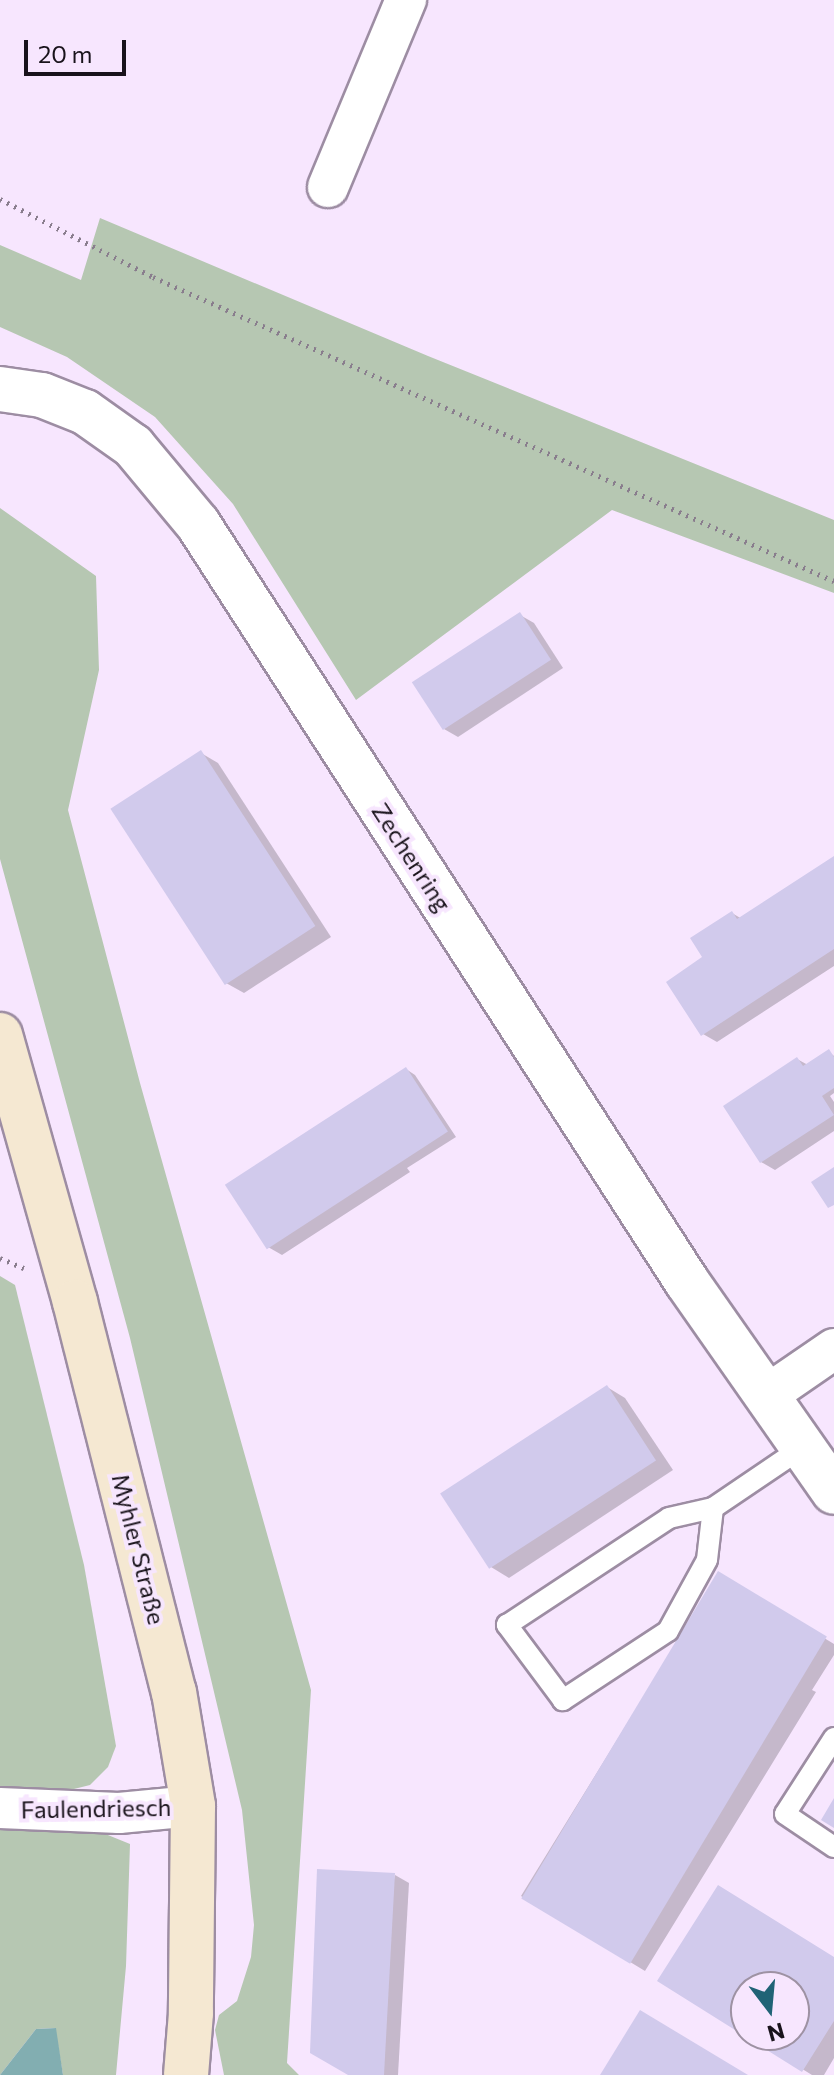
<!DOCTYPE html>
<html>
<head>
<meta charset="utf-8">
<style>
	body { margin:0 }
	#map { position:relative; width:834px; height:2075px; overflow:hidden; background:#f7e6fe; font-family:Commissioner,sans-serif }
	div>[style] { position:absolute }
	.green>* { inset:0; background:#b6c7b2 }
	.water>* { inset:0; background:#82aeb1 }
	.shadow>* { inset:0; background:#0003 }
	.building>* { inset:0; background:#d1caec; transform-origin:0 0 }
	.path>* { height:5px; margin-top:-2.5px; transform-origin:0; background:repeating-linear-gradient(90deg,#897d8d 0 2px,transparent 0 8px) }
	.roads { filter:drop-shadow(2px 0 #9d8da3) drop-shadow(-2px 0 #9d8da3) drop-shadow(0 2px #9d8da3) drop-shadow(0 -2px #9d8da3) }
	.service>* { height:20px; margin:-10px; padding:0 10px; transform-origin:10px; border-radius:10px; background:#fff }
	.minor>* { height:40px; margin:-20px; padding:0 20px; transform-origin:20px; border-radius:20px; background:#fff }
	.tertiary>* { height:44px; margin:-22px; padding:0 22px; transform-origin:22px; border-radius:22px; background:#fff }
	.secondary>* { height:44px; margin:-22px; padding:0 22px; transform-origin:22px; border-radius:22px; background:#f5e8d2 }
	span { translate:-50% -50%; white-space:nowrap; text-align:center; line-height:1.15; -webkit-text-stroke:8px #f7e6fe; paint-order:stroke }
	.street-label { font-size:24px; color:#19131b }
	.north { position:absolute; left:730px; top:1971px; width:80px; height:80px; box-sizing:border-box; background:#f7e6fe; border:2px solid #9e92a3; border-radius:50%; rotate:164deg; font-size:22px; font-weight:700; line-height:32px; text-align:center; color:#19131b }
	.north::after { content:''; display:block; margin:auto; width:28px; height:36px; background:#206376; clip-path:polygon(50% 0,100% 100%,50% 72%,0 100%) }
	.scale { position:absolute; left:24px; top:40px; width:102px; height:36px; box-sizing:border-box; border:4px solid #19131b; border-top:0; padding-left:10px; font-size:24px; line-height:28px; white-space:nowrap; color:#19131b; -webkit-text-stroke:6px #f7e6fe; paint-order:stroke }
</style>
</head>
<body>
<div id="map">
	<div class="green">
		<div style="clip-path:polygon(100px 218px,428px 356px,834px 520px,834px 593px,612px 510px,356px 700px,233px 504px,155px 417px,67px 357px,0 327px,0 245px,81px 280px)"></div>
		<div style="clip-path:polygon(0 508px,96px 576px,99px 670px,68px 810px,140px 1083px,311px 1690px,287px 2063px,299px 2075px,224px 2075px,215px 2030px,219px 2015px,237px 2001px,251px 1957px,254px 1925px,242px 1810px,130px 1338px,0 859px)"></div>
		<div style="clip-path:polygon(0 1276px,15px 1285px,84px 1565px,116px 1746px,108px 1767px,90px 1785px,62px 1792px,0 1789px)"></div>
		<div style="clip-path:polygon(0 1824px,98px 1831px,130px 1844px,126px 1966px,116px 2075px,63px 2075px,55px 2028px,36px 2029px,0 2075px)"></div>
	</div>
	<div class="water">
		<div style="clip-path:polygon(56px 2028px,63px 2075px,0 2075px,36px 2029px)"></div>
	</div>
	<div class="shadow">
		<div style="clip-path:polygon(520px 615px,534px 623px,563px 668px,458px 737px,444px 729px)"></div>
		<div style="clip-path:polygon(201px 753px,218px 763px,331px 937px,244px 993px,226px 983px)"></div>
		<div style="clip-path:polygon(834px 859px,834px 966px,717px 1042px,703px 1034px,705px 958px,732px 913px,742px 919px)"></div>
		<div style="clip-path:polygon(829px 1052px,834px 1056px,834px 1093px,830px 1096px,834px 1102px,834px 1131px,775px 1170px,761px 1162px,797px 1059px,808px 1065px)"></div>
		<div style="clip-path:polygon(406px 1069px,415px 1075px,456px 1137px,407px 1168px,410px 1172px,282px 1255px,268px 1247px)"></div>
		<div style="clip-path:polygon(607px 1387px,625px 1398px,673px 1470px,509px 1578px,491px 1567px)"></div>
		<div style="clip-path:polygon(719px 1574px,834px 1644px,834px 1655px,812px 1690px,816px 1692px,645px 1971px,521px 1896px)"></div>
		<div style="clip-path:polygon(395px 1875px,409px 1883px,398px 2075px,351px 2075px)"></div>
		<div style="clip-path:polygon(834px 1959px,834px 2058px,824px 2075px,812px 2075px,747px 2035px,794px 2035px,794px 1987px,746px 1987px,746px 2034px,660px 1981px)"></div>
	</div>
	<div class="building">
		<div style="left:520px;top:612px;width:57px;height:129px;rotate:57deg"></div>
		<div style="left:201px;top:750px;width:210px;height:108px;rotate:57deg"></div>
		<div style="clip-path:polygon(834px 856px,834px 949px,701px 1036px,666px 982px,702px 957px,690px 938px,732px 911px,737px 919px)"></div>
		<div style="clip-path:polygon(829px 1049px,834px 1057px,834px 1088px,822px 1096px,834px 1115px,760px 1163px,723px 1106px,797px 1057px,803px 1066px)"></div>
		<div style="left:406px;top:1067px;width:77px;height:216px;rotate:57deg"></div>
		<div style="clip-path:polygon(834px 1167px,834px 1205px,828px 1208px,811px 1182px)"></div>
		<div style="left:607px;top:1385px;width:90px;height:199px;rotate:57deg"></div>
		<div style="left:718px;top:1571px;width:127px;height:382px;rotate:31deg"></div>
		<div style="clip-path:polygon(834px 1798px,834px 1828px,821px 1820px)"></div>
		<div style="clip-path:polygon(317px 1869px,395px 1873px,384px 2075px,348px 2075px,310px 2053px)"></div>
		<div style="clip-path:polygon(evenodd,718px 1885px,834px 1957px,834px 2021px,802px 2072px,657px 1981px,718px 1885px,746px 1987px,794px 1987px,794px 2035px,746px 2035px,746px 1987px)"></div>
		<div style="clip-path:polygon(640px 2010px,748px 2075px,600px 2075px)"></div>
	</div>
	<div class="path">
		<div style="left:0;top:199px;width:172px;rotate:27deg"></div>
		<div style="left:153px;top:277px;width:746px;rotate:24.06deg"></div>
		<div style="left:0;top:1258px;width:26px;rotate:23deg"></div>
	</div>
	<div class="roads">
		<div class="service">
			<div style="left:713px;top:1508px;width:52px;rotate:96.6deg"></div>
			<div style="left:707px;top:1560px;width:81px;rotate:118.8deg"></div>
			<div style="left:668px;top:1631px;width:126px;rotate:146.7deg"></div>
			<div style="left:563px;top:1700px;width:94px;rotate:-126.7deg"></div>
			<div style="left:507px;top:1625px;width:194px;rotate:-33.4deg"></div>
			<div style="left:669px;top:1518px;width:45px;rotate:-12.8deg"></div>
			<div style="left:713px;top:1508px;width:109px;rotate:-34.1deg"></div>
			<div style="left:834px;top:1738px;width:90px;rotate:122.8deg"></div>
			<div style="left:785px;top:1814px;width:59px;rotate:34deg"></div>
		</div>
		<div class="minor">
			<div style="left:328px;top:187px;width:203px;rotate:-67.4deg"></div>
			<div style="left:767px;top:1395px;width:81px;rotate:-34.5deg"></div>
			<div style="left:0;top:1808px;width:119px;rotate:2.4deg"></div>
			<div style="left:119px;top:1813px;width:74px;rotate:-5.4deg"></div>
		</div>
		<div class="tertiary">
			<div style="left:0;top:389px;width:42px;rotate:8.1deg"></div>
			<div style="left:42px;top:395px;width:46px;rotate:21.6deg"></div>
			<div style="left:85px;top:412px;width:59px;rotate:35.3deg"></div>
			<div style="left:133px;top:446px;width:102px;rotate:50.2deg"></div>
			<div style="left:198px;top:524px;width:902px;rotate:57.17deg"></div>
			<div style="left:687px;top:1282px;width:256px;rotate:55deg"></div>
		</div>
		<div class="secondary">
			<div style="left:0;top:1035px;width:277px;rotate:74.3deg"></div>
			<div style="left:75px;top:1302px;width:402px;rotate:75.8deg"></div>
			<div style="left:174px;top:1692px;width:116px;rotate:80.5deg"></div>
			<div style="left:193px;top:1806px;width:207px;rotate:90.6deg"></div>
			<div style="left:191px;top:2013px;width:62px;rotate:94.6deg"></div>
		</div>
	</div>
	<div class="street-label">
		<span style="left:412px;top:857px;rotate:57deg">Zechenring</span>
		<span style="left:139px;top:1549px;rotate:76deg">Myhler Straße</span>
		<span style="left:96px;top:1808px;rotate:-1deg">Faulendriesch</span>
	</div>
	<div class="north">N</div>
	<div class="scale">20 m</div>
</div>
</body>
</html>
